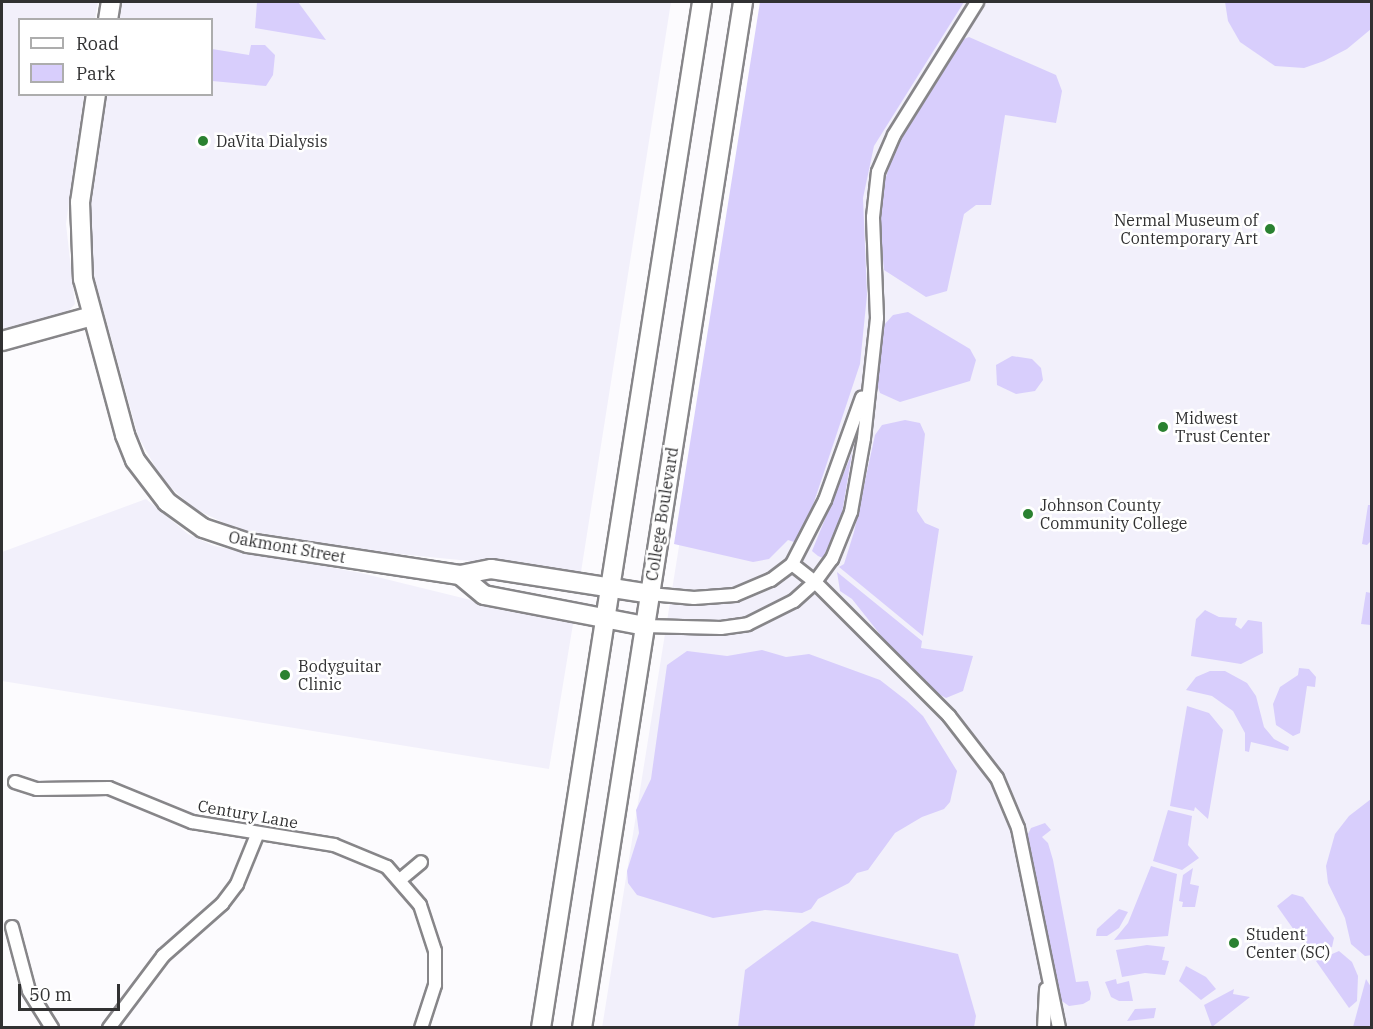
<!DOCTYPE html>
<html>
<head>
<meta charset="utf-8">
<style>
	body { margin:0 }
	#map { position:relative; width:1373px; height:1029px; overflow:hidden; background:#fcfbfe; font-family:"IBM Plex Serif",serif }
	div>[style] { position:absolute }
	.built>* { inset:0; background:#f2f0fb }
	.green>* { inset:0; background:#d8cefc }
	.roads { filter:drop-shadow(2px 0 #878689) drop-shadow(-2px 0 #878689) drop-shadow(0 2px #878689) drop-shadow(0 -2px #878689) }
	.street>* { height:12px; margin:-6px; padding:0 6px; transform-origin:6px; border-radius:6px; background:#fff }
	.secondary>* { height:18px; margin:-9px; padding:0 9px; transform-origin:9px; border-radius:9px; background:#fff }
	.dots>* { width:16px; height:16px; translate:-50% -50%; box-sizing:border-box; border:3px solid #fff; border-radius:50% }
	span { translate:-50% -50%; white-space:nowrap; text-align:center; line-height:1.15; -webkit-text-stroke:5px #fff; paint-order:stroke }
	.poi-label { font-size:16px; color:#313132 }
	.left { translate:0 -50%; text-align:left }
	.right { translate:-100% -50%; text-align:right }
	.street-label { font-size:16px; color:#313132 }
	.frame { position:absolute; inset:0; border:3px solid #313132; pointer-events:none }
	.legend { position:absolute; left:18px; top:18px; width:195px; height:78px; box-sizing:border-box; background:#fff; border:2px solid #adadad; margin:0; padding:8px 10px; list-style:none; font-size:18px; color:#313132 }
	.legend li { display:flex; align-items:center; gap:12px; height:30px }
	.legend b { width:30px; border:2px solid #adadad }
	.scale { position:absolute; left:18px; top:984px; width:102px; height:27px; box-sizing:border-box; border:3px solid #313132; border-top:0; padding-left:8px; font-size:18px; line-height:21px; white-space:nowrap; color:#313132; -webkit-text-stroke:4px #fff; paint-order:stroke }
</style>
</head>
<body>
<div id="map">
	<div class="built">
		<div style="clip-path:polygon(2px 2px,98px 2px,95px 19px,20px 20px,20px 94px,84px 95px,66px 224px,75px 304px,66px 314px,2px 331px)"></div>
		<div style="clip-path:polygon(121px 2px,671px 2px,581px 572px,359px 550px,237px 529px,195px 509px,163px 481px,138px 436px,92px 269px,88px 223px,106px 95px,212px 94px,212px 20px,118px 19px)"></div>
		<div style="clip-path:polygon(766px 2px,1371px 2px,1371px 1027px,602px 1028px)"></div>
		<div style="clip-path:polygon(146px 499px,188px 534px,214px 546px,361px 573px,483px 603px,574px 618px,549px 769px,2px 681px,2px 552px)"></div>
	</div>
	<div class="green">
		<div style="clip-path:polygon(257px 2px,298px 2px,326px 40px,255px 28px)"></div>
		<div style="clip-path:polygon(760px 2px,964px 2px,874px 146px,863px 198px,867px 295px,860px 364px,808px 520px,797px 543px,788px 540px,769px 559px,753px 562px,674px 544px)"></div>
		<div style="clip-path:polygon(1225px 2px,1371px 2px,1371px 29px,1347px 49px,1324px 61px,1304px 68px,1275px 66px,1240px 42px,1228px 21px)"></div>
		<div style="clip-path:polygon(969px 37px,1056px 75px,1062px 91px,1058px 113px,1056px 123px,1005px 115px,991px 205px,976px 205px,964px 214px,947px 291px,926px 297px,884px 270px,879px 217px,882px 190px,895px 148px,959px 41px)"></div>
		<div style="clip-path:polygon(251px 45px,265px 45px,275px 55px,273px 75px,266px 86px,212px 81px,212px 49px,249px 55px)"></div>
		<div style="clip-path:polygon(908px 312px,970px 349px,976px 360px,970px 381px,900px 402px,880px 393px,875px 378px,884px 325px,893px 315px)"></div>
		<div style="clip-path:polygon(1012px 356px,1032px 359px,1041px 368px,1043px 380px,1035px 391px,1016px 394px,997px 385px,996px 365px)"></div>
		<div style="clip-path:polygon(905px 420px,920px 423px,925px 434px,917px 511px,925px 523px,939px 529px,923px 636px,839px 567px,844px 564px,854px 532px,875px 435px,882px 425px)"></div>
		<div style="clip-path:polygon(852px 453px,841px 519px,823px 558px,818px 556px,812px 551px)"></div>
		<div style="clip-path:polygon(1368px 505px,1371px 505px,1372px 540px,1367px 545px,1362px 544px)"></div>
		<div style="clip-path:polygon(837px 572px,922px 641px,921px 648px,973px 656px,963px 691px,946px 698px,931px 690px,926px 680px,921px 680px,902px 662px,852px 599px,840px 591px)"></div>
		<div style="clip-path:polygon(1366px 592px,1371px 593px,1371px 625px,1361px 624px)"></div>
		<div style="clip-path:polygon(1205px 610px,1219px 617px,1237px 618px,1235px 625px,1241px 629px,1248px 620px,1262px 622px,1263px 653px,1241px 664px,1191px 656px,1196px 619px)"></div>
		<div style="clip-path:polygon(762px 650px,786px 657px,809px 654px,880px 680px,907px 701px,923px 716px,957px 771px,950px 802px,944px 809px,922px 817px,895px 833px,868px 870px,857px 873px,849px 883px,818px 899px,811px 909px,802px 913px,765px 910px,713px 918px,637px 895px,628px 883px,627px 871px,639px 833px,636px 810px,651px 779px,667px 665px,687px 651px,727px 656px)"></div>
		<div style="clip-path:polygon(1299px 668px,1309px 669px,1316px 677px,1315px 687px,1307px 686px,1300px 733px,1293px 736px,1276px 725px,1273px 704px,1280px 687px,1298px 675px)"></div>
		<div style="clip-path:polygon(1210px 671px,1225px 671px,1247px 683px,1256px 696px,1264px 727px,1274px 739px,1289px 747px,1288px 751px,1251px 742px,1249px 752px,1245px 751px,1245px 733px,1233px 711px,1212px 696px,1186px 690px,1196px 677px)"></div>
		<div style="clip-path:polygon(1187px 706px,1209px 713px,1223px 730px,1208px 819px,1195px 807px,1194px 811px,1170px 806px)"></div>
		<div style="clip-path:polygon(1371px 799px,1372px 955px,1365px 956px,1351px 944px,1345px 918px,1328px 883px,1326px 866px,1335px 834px,1349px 816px)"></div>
		<div style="clip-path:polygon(1168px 810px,1192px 816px,1188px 845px,1199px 858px,1182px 870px,1153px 861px)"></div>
		<div style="clip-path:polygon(1045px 823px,1051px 830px,1042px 837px,1048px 843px,1053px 860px,1076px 982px,1088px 981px,1091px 993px,1090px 1000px,1083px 1004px,1069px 1006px,1059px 999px,1026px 838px,1031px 828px)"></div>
		<div style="clip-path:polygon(1151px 866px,1177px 874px,1168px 936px,1114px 940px,1128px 923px)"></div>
		<div style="clip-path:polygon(1193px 868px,1190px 884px,1199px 886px,1195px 907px,1182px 907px,1183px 902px,1179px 901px,1183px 875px)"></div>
		<div style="clip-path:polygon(1292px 894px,1303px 897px,1334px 938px,1332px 947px,1311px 954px,1277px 906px)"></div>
		<div style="clip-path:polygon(1119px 909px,1128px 912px,1119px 928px,1107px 936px,1096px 936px,1097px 929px)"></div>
		<div style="clip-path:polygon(812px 921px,958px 954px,976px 1016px,974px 1027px,738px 1027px,745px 970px)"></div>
		<div style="clip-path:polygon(1147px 945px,1165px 947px,1162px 960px,1169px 961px,1165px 975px,1145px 973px,1122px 977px,1116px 950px)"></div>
		<div style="clip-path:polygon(1339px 951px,1352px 962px,1358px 976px,1357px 1001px,1349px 1008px,1316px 961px)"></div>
		<div style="clip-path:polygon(1186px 966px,1206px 977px,1216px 989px,1201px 1000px,1179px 981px)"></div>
		<div style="clip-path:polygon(1116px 979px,1117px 984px,1129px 981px,1133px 1001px,1119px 1001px,1111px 997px,1105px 982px)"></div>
		<div style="clip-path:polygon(1366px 979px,1371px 987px,1371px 1027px,1353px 1027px)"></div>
		<div style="clip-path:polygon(1234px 989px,1233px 994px,1250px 997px,1212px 1027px,1204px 1005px)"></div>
		<div style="clip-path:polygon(1156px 1008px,1154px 1018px,1127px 1021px,1135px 1009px)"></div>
	</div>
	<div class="roads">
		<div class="street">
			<div style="left:792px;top:564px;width:29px;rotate:38deg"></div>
			<div style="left:815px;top:582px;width:190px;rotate:45deg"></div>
			<div style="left:949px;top:716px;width:78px;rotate:52.3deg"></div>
			<div style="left:997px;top:778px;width:54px;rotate:67.2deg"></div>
			<div style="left:1018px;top:828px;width:204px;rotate:78.4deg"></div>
			<div style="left:650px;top:594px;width:44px;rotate:5.2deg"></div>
			<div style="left:694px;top:598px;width:41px;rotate:-4.2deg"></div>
			<div style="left:735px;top:595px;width:39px;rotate:-23deg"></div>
			<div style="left:771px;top:580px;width:26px;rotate:-37deg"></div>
			<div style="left:792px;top:564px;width:72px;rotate:-62.7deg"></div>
			<div style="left:825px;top:500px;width:109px;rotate:-70.2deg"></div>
			<div style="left:645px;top:626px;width:76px;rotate:1.5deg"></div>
			<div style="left:721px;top:628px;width:27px;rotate:-8deg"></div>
			<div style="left:748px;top:624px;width:51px;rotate:-26.6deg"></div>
			<div style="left:794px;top:601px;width:28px;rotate:-42deg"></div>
			<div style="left:815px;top:582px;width:29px;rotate:-54deg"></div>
			<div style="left:832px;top:559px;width:51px;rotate:-68deg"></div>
			<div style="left:851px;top:512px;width:75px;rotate:-80deg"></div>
			<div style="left:864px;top:438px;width:121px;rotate:-83.8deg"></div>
			<div style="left:877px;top:318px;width:101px;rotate:-92.3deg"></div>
			<div style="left:873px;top:217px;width:45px;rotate:-83.7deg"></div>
			<div style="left:878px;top:172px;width:40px;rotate:-66.6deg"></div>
			<div style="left:894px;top:135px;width:157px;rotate:-58deg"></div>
			<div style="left:15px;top:782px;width:23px;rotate:18deg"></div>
			<div style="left:37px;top:789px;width:72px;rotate:-0.8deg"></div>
			<div style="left:109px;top:788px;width:90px;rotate:22.3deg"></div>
			<div style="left:192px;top:822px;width:144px;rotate:9.2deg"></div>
			<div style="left:334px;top:845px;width:57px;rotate:22.5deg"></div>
			<div style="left:387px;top:867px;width:50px;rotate:49deg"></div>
			<div style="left:420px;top:905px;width:48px;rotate:71.9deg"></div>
			<div style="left:435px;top:951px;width:34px;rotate:90deg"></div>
			<div style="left:435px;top:985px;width:45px;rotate:108deg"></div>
			<div style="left:401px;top:879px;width:26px;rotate:-40deg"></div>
			<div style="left:12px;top:927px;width:66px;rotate:75.1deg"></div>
			<div style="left:29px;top:991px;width:44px;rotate:58.1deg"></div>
			<div style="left:109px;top:1028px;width:90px;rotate:-53.1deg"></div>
			<div style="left:163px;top:956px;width:79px;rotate:-41.4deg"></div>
			<div style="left:222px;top:904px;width:25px;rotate:-53deg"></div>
			<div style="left:237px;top:884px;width:53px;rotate:-67.8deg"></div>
			<div style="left:1044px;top:1028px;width:39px;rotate:-87deg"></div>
		</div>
		<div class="secondary">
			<div style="left:108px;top:20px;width:18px;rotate:-81deg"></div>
			<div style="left:96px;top:94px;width:109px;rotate:98.4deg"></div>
			<div style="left:80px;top:202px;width:77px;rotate:87.8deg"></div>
			<div style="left:83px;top:279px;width:162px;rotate:74.9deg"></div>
			<div style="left:125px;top:435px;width:27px;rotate:68deg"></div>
			<div style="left:135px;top:460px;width:53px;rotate:52.7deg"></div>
			<div style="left:167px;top:502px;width:44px;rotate:35.8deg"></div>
			<div style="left:203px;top:528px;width:47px;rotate:18.4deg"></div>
			<div style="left:248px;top:543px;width:214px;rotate:8.6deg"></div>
			<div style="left:460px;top:575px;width:32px;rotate:-11deg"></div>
			<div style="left:491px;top:569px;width:161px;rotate:8.9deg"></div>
			<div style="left:2px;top:341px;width:93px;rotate:-15.5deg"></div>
			<div style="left:460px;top:575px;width:31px;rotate:40deg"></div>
			<div style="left:484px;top:595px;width:164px;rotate:10.9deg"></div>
			<div style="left:541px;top:1028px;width:1039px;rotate:-81.08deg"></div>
			<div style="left:582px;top:1028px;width:1039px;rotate:-81.08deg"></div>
		</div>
	</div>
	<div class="dots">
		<div style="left:203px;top:141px;background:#2a8130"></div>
		<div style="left:1270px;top:229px;background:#2a8130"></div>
		<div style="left:1163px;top:427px;background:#2a8130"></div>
		<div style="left:1028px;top:514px;background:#2a8130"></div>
		<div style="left:285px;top:675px;background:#2a8130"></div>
		<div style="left:1234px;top:943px;background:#2a8130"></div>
	</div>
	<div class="poi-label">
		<span class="left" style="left:216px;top:141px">DaVita Dialysis</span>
		<span class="right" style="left:1258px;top:229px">Nermal Museum of<br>Contemporary Art</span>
		<span class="left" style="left:1175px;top:427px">Midwest<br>Trust Center</span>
		<span class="left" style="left:1040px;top:514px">Johnson County<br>Community College</span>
		<span class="left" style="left:298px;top:675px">Bodyguitar<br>Clinic</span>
		<span class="left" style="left:1246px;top:943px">Student<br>Center (SC)</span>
	</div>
	<div class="street-label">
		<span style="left:662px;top:514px;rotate:-81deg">College Boulevard</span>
		<span style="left:287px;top:547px;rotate:10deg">Oakmont Street</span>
		<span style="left:248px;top:814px;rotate:10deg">Century Lane</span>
	</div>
	<div class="frame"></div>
	<ul class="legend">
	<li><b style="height:8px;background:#fff"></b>Road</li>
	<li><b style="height:16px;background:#d8cefc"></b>Park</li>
	</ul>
	<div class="scale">50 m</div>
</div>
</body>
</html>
